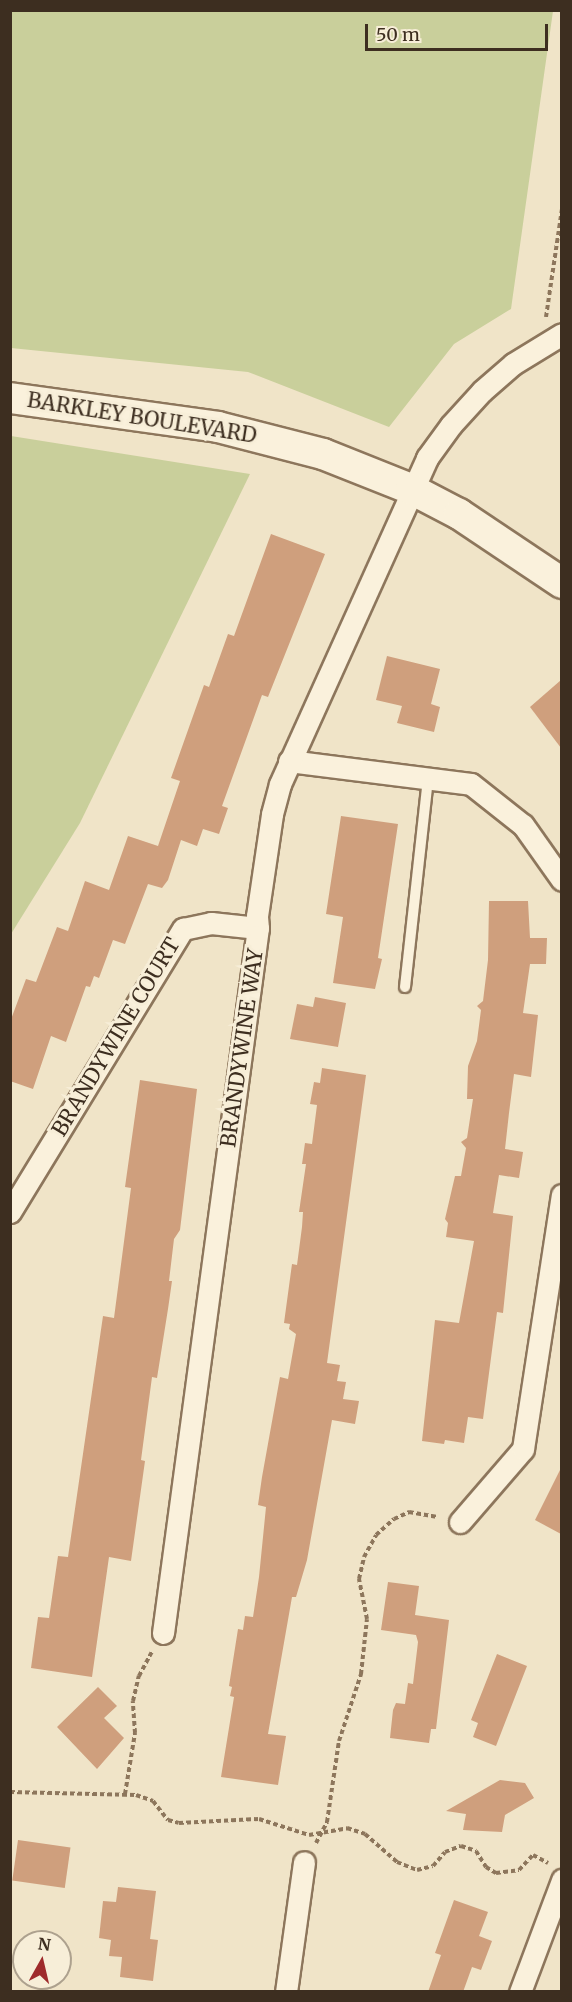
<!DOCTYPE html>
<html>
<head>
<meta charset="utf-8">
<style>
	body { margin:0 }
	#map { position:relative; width:572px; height:2002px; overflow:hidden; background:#f0e4c8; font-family:Merriweather,serif }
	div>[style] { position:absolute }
	.green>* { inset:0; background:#c9cf9b }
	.building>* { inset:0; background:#cf9f7d; transform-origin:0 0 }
	.path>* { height:4px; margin-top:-2px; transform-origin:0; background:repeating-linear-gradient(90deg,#8d765c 0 4.5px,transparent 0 7.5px) }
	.roads { filter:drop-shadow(2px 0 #8d765c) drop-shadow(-2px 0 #8d765c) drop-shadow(0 2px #8d765c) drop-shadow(0 -2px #8d765c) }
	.lane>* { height:10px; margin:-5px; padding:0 5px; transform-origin:5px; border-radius:5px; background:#faf1dc }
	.street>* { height:21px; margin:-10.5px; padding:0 10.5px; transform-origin:10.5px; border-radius:10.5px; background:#faf1dc }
	.secondary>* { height:30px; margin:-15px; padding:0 15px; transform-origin:15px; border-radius:15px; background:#faf1dc }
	span { translate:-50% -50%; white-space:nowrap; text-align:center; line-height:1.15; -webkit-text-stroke:6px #f7eed8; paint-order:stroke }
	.street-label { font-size:21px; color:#3d2e20 }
	.frame { position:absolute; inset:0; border:12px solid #3d2e20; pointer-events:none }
	.north { position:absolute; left:12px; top:1930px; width:60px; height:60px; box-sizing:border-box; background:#f7eed8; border:2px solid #ada18e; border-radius:50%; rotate:8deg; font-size:16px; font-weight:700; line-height:24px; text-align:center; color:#3d2e20 }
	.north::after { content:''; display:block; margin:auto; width:21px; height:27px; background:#9e2a2b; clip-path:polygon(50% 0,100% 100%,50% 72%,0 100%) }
	.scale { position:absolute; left:365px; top:24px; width:183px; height:27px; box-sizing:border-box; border:3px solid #3d2e20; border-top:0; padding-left:8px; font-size:18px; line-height:21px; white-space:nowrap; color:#3d2e20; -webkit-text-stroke:4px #f7eed8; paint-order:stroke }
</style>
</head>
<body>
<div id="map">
	<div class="green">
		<div style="clip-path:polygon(11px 10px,553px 11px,511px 309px,454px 344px,389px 427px,248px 372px,11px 348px)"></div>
		<div style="clip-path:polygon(11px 436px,250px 474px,80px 823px,11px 934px)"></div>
	</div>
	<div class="building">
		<div style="clip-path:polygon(271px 534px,325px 554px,268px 697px,262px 695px,222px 806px,228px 808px,219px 834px,203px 829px,197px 846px,181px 840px,168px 880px,162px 888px,148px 884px,125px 944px,113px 940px,99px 978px,94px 976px,90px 987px,86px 986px,66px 1042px,51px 1036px,33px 1089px,10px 1081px,10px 1022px,26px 979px,36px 982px,57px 927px,68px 931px,85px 881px,109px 890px,128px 836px,158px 846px,180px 781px,171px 778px,204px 685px,209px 687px,228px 634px,234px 636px)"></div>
		<div style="clip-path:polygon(387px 656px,440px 669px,431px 704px,440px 707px,434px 732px,397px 723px,402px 706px,376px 700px)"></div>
		<div style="clip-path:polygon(561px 680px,561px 748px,530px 707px)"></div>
		<div style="clip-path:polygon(341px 816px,398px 824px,378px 958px,382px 959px,375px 989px,333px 983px,343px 917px,326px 914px)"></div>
		<div style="clip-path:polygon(489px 901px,528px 901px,530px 938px,547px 938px,546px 964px,530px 964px,523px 1013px,538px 1015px,531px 1077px,514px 1074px,509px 1113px,505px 1149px,523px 1152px,519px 1178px,499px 1175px,493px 1213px,513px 1216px,503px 1313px,497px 1312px,483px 1419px,468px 1417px,464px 1443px,445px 1440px,444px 1444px,422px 1441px,435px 1320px,459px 1323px,474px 1241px,446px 1237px,448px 1223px,445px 1219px,455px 1176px,461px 1176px,466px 1148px,461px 1142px,467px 1138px,473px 1099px,467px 1099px,468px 1066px,477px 1041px,481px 1010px,477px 1006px,483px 1001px,488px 960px)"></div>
		<div style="clip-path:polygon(315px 997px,346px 1003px,338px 1047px,290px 1039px,297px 1004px,313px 1007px)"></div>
		<div style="clip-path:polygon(322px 1068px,366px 1075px,327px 1363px,340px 1365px,337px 1381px,346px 1382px,343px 1399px,359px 1401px,355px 1424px,332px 1420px,307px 1560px,296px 1597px,292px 1597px,268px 1734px,286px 1736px,278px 1785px,221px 1777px,234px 1697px,230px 1696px,232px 1687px,229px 1686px,238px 1629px,243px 1630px,245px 1616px,253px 1617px,259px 1577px,266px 1507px,258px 1505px,262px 1477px,280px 1377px,288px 1379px,296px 1334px,289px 1329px,290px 1324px,284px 1323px,292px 1264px,297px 1265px,302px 1227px,303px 1212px,299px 1212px,306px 1164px,302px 1164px,305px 1143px,312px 1144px,317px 1105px,310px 1104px,314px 1082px,320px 1083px)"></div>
		<div style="clip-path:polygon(140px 1080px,197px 1089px,180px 1230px,174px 1239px,169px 1281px,172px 1281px,168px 1309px,157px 1378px,152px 1377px,141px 1460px,145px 1461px,131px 1561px,109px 1557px,92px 1677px,31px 1668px,38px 1617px,49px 1618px,58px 1556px,68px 1557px,103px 1316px,114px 1318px,131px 1188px,125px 1187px)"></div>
		<div style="clip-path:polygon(561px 1468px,561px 1534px,535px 1520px)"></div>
		<div style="clip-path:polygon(388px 1582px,419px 1586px,415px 1615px,449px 1620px,436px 1729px,431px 1729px,429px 1743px,390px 1738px,393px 1710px,396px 1703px,405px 1704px,408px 1683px,413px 1684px,418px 1642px,416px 1635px,381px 1630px)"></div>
		<div style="clip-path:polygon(497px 1654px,527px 1666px,496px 1746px,473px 1737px,478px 1723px,471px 1720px)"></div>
		<div style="clip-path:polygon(98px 1687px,117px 1706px,104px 1718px,124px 1738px,97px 1769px,57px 1727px)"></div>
		<div style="clip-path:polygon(500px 1780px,525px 1783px,534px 1798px,505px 1815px,502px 1832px,463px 1830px,466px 1814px,446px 1811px)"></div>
		<div style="left:18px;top:1840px;width:53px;height:41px;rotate:8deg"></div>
		<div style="clip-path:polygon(118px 1887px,156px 1891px,150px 1939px,158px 1940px,153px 1981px,120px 1977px,122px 1957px,109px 1956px,111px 1940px,99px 1938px,103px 1901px,116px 1902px)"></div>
		<div style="clip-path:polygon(454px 1900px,488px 1912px,479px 1936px,492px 1941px,481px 1970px,472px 1967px,463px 1992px,428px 1992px,441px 1955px,435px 1953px)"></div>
	</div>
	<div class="path">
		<div style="left:546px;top:317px;width:110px;rotate:-81.6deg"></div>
		<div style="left:10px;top:1792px;width:126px;rotate:1.4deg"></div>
		<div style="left:136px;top:1795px;width:18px;rotate:19deg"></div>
		<div style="left:153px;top:1801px;width:24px;rotate:52deg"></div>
		<div style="left:168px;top:1820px;width:11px;rotate:15deg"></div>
		<div style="left:179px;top:1823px;width:80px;rotate:-2.9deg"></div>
		<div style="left:259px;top:1819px;width:52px;rotate:17.7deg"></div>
		<div style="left:309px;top:1835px;width:39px;rotate:-10deg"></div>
		<div style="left:347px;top:1828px;width:19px;rotate:18deg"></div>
		<div style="left:365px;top:1834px;width:43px;rotate:41.2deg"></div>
		<div style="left:397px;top:1862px;width:22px;rotate:22deg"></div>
		<div style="left:417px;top:1870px;width:16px;rotate:-14deg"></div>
		<div style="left:433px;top:1866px;width:18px;rotate:-49deg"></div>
		<div style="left:445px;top:1852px;width:17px;rotate:-21deg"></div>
		<div style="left:461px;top:1846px;width:16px;rotate:18deg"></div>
		<div style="left:476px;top:1851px;width:19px;rotate:58deg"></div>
		<div style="left:486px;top:1867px;width:12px;rotate:31deg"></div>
		<div style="left:496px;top:1873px;width:23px;rotate:-7deg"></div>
		<div style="left:519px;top:1870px;width:21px;rotate:-47deg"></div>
		<div style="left:533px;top:1855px;width:17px;rotate:28deg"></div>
		<div style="left:125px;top:1794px;width:62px;rotate:-80.7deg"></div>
		<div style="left:135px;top:1733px;width:32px;rotate:-94deg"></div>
		<div style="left:133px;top:1701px;width:26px;rotate:-77deg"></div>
		<div style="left:139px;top:1676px;width:27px;rotate:-62deg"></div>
		<div style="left:316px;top:1843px;width:24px;rotate:-62deg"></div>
		<div style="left:327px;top:1822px;width:82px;rotate:-81.6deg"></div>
		<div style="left:339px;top:1741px;width:71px;rotate:-71.8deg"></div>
		<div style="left:361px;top:1674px;width:55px;rotate:-83.8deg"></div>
		<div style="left:367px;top:1619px;width:41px;rotate:-101.3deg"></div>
		<div style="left:359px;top:1579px;width:23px;rotate:-77deg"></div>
		<div style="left:364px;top:1557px;width:25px;rotate:-61deg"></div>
		<div style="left:376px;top:1535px;width:24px;rotate:-42deg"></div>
		<div style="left:394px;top:1519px;width:17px;rotate:-25deg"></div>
		<div style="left:409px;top:1512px;width:29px;rotate:10deg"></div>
	</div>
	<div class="roads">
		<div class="lane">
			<div style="left:405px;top:987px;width:209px;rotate:-83.7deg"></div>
		</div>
		<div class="street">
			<div style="left:289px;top:761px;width:183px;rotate:7.2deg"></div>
			<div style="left:471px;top:784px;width:66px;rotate:38.3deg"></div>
			<div style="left:523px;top:825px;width:67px;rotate:54.7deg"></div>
			<div style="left:10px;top:1212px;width:332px;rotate:-58.6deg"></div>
			<div style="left:183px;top:929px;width:29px;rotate:-12deg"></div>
			<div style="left:211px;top:923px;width:47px;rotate:6.1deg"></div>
			<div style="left:460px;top:1522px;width:96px;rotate:-49.2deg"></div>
			<div style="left:523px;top:1449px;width:257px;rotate:-81.3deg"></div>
			<div style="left:163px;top:1633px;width:711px;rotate:-82.33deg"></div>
			<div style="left:258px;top:928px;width:12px;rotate:-95deg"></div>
			<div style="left:257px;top:916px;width:103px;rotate:-81.6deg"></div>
			<div style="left:272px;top:814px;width:31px;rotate:-75deg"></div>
			<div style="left:280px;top:784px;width:358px;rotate:-65.7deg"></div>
			<div style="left:427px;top:458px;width:41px;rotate:-54deg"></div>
			<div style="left:451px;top:425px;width:46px;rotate:-47.6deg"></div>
			<div style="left:482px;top:391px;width:41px;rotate:-41.1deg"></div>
			<div style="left:513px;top:364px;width:57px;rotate:-31.5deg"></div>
			<div style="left:286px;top:1992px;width:131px;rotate:-82.1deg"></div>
			<div style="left:520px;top:1992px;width:120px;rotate:-69.4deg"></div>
		</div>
		<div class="secondary">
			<div style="left:10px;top:398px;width:210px;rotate:7.9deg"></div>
			<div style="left:218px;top:427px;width:108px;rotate:14.4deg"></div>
			<div style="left:323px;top:454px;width:95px;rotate:21.7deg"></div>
			<div style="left:411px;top:489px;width:54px;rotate:27.5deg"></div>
			<div style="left:459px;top:514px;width:124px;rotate:33.8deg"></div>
		</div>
	</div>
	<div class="street-label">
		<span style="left:142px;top:418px;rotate:9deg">BARKLEY BOULEVARD</span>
		<span style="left:116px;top:1037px;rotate:-59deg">BRANDYWINE COURT</span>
		<span style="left:242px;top:1048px;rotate:-82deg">BRANDYWINE WAY</span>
	</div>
	<div class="frame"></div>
	<div class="north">N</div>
	<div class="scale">50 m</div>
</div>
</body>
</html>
